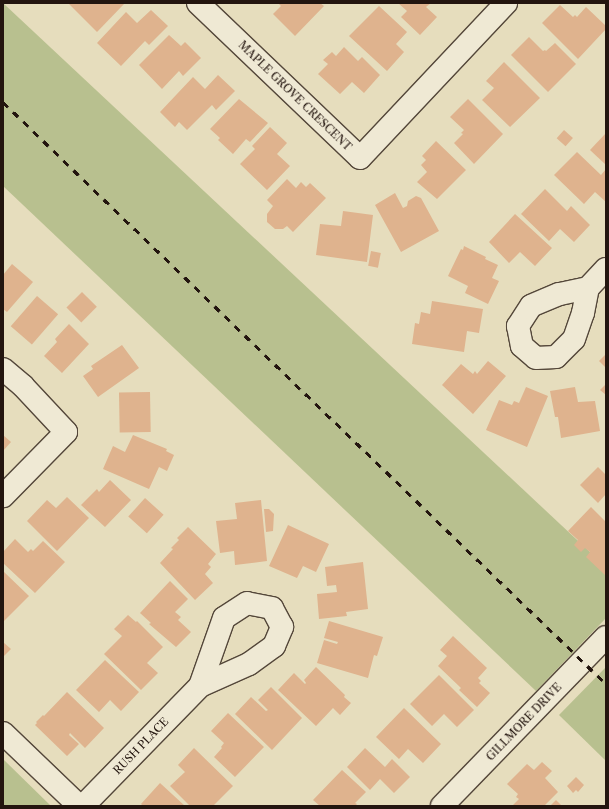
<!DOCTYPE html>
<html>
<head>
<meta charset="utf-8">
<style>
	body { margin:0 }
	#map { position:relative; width:609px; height:809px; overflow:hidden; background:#e6ddbd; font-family:"Libre Caslon Text",serif }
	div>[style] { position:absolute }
	.green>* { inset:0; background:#b8c08f }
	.building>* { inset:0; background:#dfb38e; transform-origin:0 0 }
	.roads { filter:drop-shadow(1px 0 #54473a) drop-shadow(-1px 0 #54473a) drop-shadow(0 1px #54473a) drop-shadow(0 -1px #54473a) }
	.minor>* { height:22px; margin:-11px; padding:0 11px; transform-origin:11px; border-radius:11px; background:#efe9d4 }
	.rail>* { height:3px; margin-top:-1.5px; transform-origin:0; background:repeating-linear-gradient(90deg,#23150f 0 7px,transparent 0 14px) }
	span { translate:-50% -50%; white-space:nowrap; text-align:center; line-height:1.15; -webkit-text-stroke:3px #efe9d4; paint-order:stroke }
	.street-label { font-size:11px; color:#23150f }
	.frame { position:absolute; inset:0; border:4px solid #23150f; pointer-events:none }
</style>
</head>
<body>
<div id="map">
	<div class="green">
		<div style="clip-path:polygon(3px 3px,606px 567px,606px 618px,536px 691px,3px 186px)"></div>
		<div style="clip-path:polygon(606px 667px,606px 761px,559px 715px)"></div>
		<div style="clip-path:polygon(3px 759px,51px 806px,3px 806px)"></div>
	</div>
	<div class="building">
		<div style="clip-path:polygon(68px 3px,125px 3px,97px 32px)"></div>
		<div style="clip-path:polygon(278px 3px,320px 3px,324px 6px,295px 36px,273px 14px,281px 6px)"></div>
		<div style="clip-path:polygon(398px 3px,431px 3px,426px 7px,437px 17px,420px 35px,401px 17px,407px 11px)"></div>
		<div style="clip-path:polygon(560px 5px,573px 17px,575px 15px,577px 17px,586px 7px,606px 26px,606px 29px,578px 59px,542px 23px)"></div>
		<div style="clip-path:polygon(379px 6px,407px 32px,396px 44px,404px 52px,387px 71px,349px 36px)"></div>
		<div style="clip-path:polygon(151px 10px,168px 26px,149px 45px,145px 41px,121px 66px,97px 43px,126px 12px,137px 23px)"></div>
		<div style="clip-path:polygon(169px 35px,181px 46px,185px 42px,201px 58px,183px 76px,179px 71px,162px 89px,139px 65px)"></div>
		<div style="clip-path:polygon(529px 37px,543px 51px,545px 50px,546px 51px,555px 43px,576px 64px,548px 92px,511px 55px)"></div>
		<div style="clip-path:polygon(344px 47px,358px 61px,362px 57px,380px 75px,364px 93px,352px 82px,340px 94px,318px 74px,328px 64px,323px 60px,332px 52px,336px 56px)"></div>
		<div style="clip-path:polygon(504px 62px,540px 98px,510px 127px,482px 100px,494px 88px,486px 81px)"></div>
		<div style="clip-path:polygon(218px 75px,235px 91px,216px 110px,212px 105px,187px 130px,179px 122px,175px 127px,160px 112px,193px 77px,205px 89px)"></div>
		<div style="clip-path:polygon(239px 99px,268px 123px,250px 142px,246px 139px,233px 154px,218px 140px,220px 138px,210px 129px)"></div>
		<div style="clip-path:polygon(468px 99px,503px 134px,474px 164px,454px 143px,463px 134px,461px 133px,464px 130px,450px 117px)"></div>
		<div style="clip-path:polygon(270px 127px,287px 143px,277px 154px,290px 166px,267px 190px,240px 164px,255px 149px,252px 146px)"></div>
		<div style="left:564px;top:130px;width:12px;height:11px;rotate:42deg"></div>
		<div style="clip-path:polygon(606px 133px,606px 165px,590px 150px)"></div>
		<div style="clip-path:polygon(436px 141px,466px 170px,437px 199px,417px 182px,427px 172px,421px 165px,426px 160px,422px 156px)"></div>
		<div style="clip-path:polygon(577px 152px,601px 175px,606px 169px,606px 202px,595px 192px,584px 204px,554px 175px)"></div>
		<div style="clip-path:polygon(287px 179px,296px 188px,301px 182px,306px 187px,310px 183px,326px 198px,293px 232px,287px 226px,283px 229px,275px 229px,267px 222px,267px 214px,273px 206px,267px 200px)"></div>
		<div style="clip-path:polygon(545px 189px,567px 211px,571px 206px,590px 225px,574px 242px,560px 229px,549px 241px,521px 214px)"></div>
		<div style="clip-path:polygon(395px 193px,403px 208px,407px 206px,408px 201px,416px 196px,421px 198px,439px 231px,401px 252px,375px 205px)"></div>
		<div style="clip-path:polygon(343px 211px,373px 215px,367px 262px,316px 255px,320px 224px,341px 226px)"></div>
		<div style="clip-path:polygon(515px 214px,552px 248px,535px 266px,520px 252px,509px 263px,489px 242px)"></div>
		<div style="clip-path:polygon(464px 246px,486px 257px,485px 259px,498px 265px,492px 278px,499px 281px,488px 304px,465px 293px,468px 286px,448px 276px,461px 249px,463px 250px)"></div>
		<div style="left:371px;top:251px;width:10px;height:15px;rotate:11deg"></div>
		<div style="clip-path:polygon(12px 264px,33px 282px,7px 312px,3px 309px,3px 275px)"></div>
		<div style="left:82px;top:292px;width:21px;height:22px;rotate:45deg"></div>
		<div style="left:37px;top:296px;width:28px;height:40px;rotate:41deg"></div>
		<div style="clip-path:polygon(432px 301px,483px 309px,479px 333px,467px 331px,464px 352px,412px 344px,415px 323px,419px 324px,421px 312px,430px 314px)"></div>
		<div style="clip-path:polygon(69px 324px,89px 344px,62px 373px,44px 356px,57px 342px,55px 339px)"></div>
		<div style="clip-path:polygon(122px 345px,139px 368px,98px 397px,83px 376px,93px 369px,91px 366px)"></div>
		<div style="clip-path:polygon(606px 354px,606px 368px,599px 361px)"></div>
		<div style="clip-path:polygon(488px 361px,506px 376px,473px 414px,442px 385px,461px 364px,473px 374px,475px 371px,477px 374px)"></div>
		<div style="clip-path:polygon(606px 384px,606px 395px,600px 390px)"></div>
		<div style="clip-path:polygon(526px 387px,548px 396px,527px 447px,486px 430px,499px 400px,512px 405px,514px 401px,519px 403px)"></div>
		<div style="clip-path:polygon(575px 387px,578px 402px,595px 401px,600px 431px,561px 438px,558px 417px,555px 417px,550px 391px)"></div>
		<div style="left:150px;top:392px;width:40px;height:31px;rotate:89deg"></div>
		<div style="clip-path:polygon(3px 435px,11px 442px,3px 451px)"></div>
		<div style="clip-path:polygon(133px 435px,167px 449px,166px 451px,174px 455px,167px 471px,159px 467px,149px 489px,103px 469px,113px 446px,125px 452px)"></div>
		<div style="clip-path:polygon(598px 467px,606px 475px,606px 494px,598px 503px,580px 485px)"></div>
		<div style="clip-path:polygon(110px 480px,131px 500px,105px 527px,81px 505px,97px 489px,99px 492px)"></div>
		<div style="clip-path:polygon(67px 497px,89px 518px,57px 551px,27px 521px,47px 500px,56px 508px)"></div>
		<div style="left:145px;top:498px;width:25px;height:25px;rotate:42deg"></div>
		<div style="clip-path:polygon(261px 500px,267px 561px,235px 565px,234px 551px,220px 553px,216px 521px,237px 519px,235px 503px)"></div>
		<div style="clip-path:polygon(591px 507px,606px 522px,606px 576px,586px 557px,590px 552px,585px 548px,581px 552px,574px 545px,578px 540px,568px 531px)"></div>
		<div style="clip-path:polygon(264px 509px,269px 509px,274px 514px,273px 531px,266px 532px)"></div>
		<div style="clip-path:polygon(288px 525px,329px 544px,316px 572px,303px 566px,297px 578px,269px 566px)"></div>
		<div style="clip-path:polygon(188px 527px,216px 554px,208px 564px,211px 567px,205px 574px,213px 583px,195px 600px,160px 563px,173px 549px,171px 548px,179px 540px,177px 538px)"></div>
		<div style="clip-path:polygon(15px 539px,28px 552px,31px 549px,33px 551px,43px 541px,65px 562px,35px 593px,3px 563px,3px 552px)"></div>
		<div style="clip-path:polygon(363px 562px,368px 609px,346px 612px,347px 616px,319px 619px,317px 594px,337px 592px,336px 585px,327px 586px,325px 567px)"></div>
		<div style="clip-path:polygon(3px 571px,29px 596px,3px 622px)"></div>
		<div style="clip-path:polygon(170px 581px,188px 599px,175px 612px,181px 617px,178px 620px,191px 632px,176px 647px,149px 624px,151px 623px,140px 613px)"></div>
		<div style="clip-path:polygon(128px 615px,136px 622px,137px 621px,163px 647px,147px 663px,158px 673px,141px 690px,104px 654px,122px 636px,114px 629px)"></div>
		<div style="clip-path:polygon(329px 621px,383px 637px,377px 656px,374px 655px,368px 678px,317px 663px,324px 640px,337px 644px,338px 642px,324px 638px)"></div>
		<div style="clip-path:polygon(453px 636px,487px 668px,478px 678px,481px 681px,479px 683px,490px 693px,477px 707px,459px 690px,461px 688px,438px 666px,447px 656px,440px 650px)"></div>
		<div style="clip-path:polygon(3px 642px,11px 649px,3px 657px)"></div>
		<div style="clip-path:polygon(105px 660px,139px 692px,121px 711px,110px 700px,99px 712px,76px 690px)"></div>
		<div style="clip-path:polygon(316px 667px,345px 695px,344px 697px,351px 703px,340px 715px,333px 708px,316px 726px,278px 690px,294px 673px,305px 684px,306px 683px,304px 680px)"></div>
		<div style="clip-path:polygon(439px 675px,474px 710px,457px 727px,444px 714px,432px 726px,410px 704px)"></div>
		<div style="clip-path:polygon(271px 687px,302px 718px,272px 750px,235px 714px,251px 697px,266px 711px,268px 710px,258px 700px)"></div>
		<div style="clip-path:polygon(67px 692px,104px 728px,85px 748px,70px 733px,69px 735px,79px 744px,67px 756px,35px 725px,37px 723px,36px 722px,43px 715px,44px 716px)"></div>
		<div style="clip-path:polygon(404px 708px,441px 744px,423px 763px,408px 749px,399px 759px,376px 737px)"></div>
		<div style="clip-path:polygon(228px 713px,264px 747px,235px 777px,214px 757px,222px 748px,221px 747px,224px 743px,211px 731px)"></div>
		<div style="clip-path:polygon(194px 748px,233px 786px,213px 806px,190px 806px,170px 786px,185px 772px,178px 765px)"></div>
		<div style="clip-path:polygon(365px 748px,385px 767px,392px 759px,410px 777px,394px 793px,380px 779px,370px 790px,347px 767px)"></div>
		<div style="clip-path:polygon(542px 762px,552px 771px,545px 778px,558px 792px,544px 806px,512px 806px,519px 799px,516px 797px,518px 794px,507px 784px,527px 764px,534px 770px)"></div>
		<div style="clip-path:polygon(342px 770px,366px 792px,355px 803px,357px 804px,355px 806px,320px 806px,313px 800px)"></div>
		<div style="clip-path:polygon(576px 777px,584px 785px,578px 792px,576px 790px,573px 793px,567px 786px)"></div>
		<div style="clip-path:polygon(160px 783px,185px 806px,143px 806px,141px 804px)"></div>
		<div style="clip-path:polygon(556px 800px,562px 806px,550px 806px)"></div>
	</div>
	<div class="roads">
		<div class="minor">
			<div style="left:198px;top:3px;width:224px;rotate:43.7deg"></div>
			<div style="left:360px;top:158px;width:213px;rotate:-46.7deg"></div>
			<div style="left:588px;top:288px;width:30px;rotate:168deg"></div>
			<div style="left:559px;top:294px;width:30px;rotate:157deg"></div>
			<div style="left:531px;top:306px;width:24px;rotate:123deg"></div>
			<div style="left:518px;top:326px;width:20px;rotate:79deg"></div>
			<div style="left:522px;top:346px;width:18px;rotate:41deg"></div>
			<div style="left:536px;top:358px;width:20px;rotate:-3deg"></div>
			<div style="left:556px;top:357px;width:25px;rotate:-45deg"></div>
			<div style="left:574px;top:339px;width:28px;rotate:-71deg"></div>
			<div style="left:583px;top:313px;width:25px;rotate:-79deg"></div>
			<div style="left:588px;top:288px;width:26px;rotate:-47deg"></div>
			<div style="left:3px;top:369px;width:26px;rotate:40deg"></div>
			<div style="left:23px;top:386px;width:63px;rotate:46.9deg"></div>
			<div style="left:66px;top:432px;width:90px;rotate:134.5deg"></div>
			<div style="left:3px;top:733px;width:105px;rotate:43.8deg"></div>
			<div style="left:83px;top:806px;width:168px;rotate:-45.7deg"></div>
			<div style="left:200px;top:686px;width:54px;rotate:-24.2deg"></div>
			<div style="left:249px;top:664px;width:31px;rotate:-36deg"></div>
			<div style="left:274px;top:646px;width:21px;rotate:-67deg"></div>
			<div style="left:282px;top:627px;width:21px;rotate:-118deg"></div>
			<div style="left:272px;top:608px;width:25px;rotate:-169deg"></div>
			<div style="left:247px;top:603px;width:27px;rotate:147deg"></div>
			<div style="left:224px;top:618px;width:72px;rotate:109.4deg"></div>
			<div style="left:442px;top:806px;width:235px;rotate:-45.9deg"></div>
		</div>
	</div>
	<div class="rail">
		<div style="left:3px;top:102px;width:838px;rotate:43.98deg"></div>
	</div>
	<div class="street-label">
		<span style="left:295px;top:96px;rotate:44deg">MAPLE GROVE CRESCENT</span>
		<span style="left:524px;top:722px;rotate:-46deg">GILLMORE DRIVE</span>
		<span style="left:141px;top:746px;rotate:-46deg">RUSH PLACE</span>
	</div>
	<div class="frame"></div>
</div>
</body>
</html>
